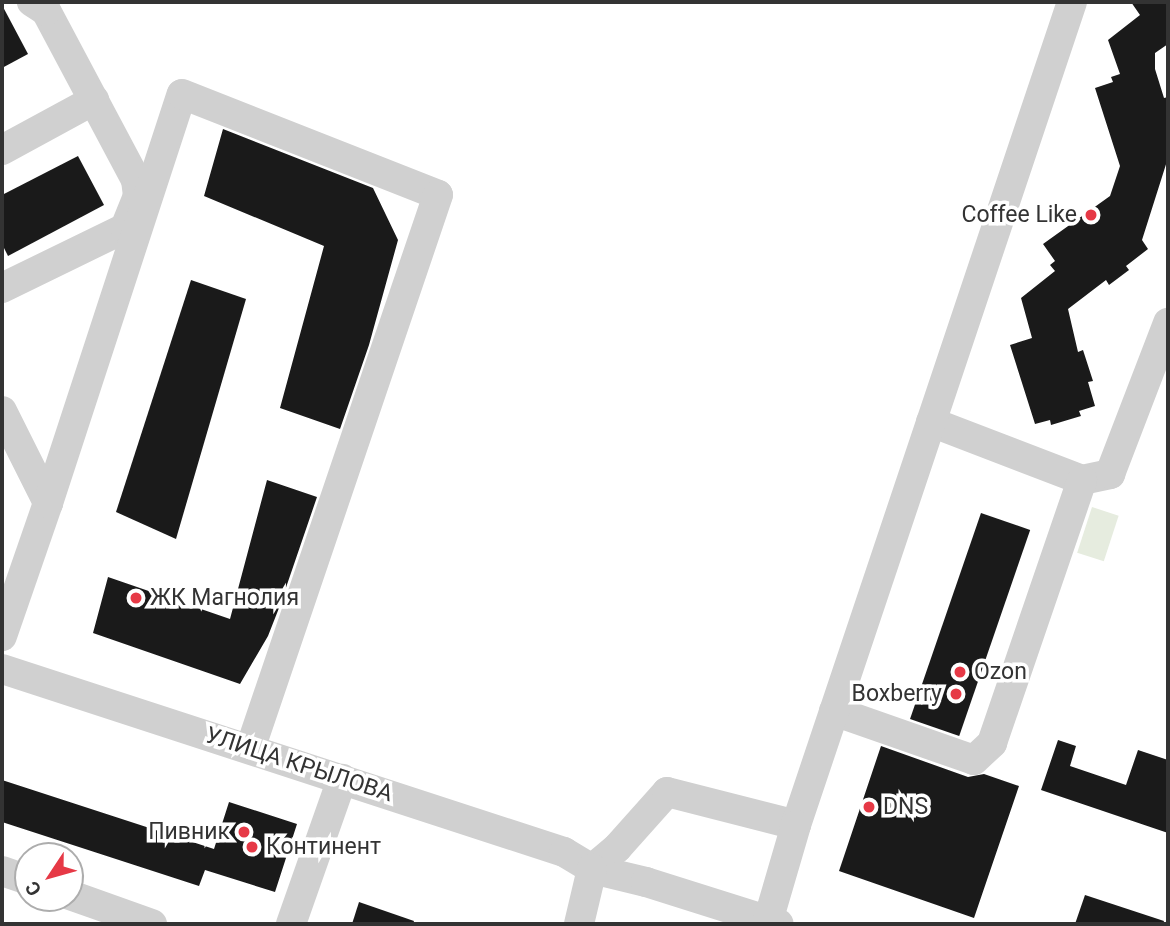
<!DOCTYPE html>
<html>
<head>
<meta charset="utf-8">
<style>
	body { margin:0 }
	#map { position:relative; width:1170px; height:926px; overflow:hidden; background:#fff; font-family:Roboto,sans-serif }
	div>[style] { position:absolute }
	.green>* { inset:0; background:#e6ecdf; transform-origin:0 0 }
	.building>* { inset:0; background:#1a1a1a; transform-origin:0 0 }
	.minor>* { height:30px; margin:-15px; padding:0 15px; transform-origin:15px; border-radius:15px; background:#d0d0d0 }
	.dots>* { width:19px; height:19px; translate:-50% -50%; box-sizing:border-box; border:4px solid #fff; border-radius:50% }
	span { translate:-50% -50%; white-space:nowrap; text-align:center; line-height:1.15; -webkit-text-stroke:7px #fff; paint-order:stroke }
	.poi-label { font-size:23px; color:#333 }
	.right { translate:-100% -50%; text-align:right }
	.left { translate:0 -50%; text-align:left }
	.street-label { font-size:23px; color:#333 }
	.frame { position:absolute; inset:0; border:4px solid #333; pointer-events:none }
	.north { position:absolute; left:14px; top:842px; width:70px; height:70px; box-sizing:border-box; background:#fff; border:2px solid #adadad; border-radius:50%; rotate:234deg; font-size:19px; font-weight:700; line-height:28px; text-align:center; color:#333 }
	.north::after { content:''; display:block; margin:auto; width:24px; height:32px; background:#e63946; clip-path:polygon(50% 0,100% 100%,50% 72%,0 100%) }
</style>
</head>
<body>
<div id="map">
	<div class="green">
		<div style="left:1092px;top:507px;width:28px;height:48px;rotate:18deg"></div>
	</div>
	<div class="building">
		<div style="clip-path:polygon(1131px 2px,1168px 2px,1168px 44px,1155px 53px,1155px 69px,1164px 98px,1168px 97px,1168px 158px,1142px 240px,1148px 249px,1126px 266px,1129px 270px,1109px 285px,1106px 280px,1068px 309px,1078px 352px,1083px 350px,1093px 381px,1088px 382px,1095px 406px,1079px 411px,1081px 416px,1051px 425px,1050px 420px,1035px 424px,1010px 345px,1032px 338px,1021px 298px,1055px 271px,1050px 265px,1055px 261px,1043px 244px,1110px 196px,1120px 166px,1095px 88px,1113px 82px,1111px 77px,1120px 74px,1108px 40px,1140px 15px)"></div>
		<div style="clip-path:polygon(2px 5px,28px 54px,2px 68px)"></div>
		<div style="clip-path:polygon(223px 129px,373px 188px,398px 240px,369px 345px,340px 429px,280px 408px,324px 246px,204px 196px)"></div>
		<div style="clip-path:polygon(78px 156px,104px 205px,8px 256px,2px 244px,2px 195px)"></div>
		<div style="clip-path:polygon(191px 280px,246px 299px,176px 539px,116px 512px)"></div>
		<div style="clip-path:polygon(267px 480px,317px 497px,279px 608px,268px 636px,240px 684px,93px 633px,108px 577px,230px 619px)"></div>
		<div style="left:981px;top:513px;width:52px;height:218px;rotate:19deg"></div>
		<div style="clip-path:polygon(1058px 740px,1076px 746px,1070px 766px,1126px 785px,1138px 750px,1168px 760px,1168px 833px,1041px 790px)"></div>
		<div style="clip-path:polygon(881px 746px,968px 777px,984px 774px,1019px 786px,974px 918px,839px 871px)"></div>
		<div style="clip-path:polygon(2px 780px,214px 849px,229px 802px,297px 824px,275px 892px,205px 870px,199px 886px,2px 822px)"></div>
		<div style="clip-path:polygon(1085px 895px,1164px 921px,1163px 924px,1075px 924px)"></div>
		<div style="clip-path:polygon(359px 902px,414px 921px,413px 924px,352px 924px)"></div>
	</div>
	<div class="minor">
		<div style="left:2px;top:150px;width:105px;rotate:-28.5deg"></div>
		<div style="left:2px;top:288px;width:137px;rotate:-26deg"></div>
		<div style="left:125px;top:228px;width:35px;rotate:-68deg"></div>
		<div style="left:138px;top:196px;width:16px;rotate:-97deg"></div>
		<div style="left:136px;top:180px;width:191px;rotate:-118deg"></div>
		<div style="left:46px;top:11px;width:17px;rotate:-147deg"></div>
		<div style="left:2px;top:411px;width:103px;rotate:63.4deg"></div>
		<div style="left:48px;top:503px;width:141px;rotate:109.1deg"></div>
		<div style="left:931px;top:422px;width:162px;rotate:21deg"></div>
		<div style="left:1082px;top:480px;width:29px;rotate:-12deg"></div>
		<div style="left:1110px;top:474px;width:162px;rotate:-69deg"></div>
		<div style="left:48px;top:503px;width:430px;rotate:-71.9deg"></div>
		<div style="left:182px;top:94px;width:275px;rotate:21.5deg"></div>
		<div style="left:438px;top:195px;width:585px;rotate:108.74deg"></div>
		<div style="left:2px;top:669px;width:591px;rotate:18.04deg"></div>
		<div style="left:564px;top:852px;width:33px;rotate:31deg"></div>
		<div style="left:592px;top:869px;width:56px;rotate:13.5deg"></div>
		<div style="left:646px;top:882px;width:139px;rotate:17.5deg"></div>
		<div style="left:834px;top:711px;width:148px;rotate:19.3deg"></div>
		<div style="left:974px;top:760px;width:25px;rotate:-43deg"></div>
		<div style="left:992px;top:743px;width:278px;rotate:-71.1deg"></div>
		<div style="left:592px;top:869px;width:33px;rotate:-40deg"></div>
		<div style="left:617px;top:848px;width:75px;rotate:-48.2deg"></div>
		<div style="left:667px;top:792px;width:133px;rotate:14.3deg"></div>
		<div style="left:796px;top:825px;width:868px;rotate:-71.46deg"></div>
		<div style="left:2px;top:871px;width:28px;rotate:19deg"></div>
		<div style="left:70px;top:895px;width:87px;rotate:19.5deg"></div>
		<div style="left:768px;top:921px;width:100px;rotate:-73.7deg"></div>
		<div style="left:291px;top:924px;width:154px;rotate:-70.6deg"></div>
		<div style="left:579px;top:924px;width:57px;rotate:-76.7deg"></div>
	</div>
	<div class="dots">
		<div style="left:1091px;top:215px;background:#e63946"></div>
		<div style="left:136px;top:598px;background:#e63946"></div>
		<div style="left:960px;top:672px;background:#e63946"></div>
		<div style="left:956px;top:694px;background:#e63946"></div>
		<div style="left:869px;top:807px;background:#e63946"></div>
		<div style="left:244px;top:832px;background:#e63946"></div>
		<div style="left:252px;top:847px;background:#e63946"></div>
	</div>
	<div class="poi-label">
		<span class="right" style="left:1077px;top:215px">Coffee Like</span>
		<span class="left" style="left:150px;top:598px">ЖК Магнолия</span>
		<span class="left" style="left:974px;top:672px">Ozon</span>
		<span class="right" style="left:942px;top:694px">Boxberry</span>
		<span class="left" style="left:883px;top:807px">DNS</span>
		<span class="right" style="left:230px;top:832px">Пивник</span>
		<span class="left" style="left:266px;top:847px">Континент</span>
	</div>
	<div class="street-label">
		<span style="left:299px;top:765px;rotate:18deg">УЛИЦА КРЫЛОВА</span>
	</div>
	<div class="frame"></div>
	<div class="north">С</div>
</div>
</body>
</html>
